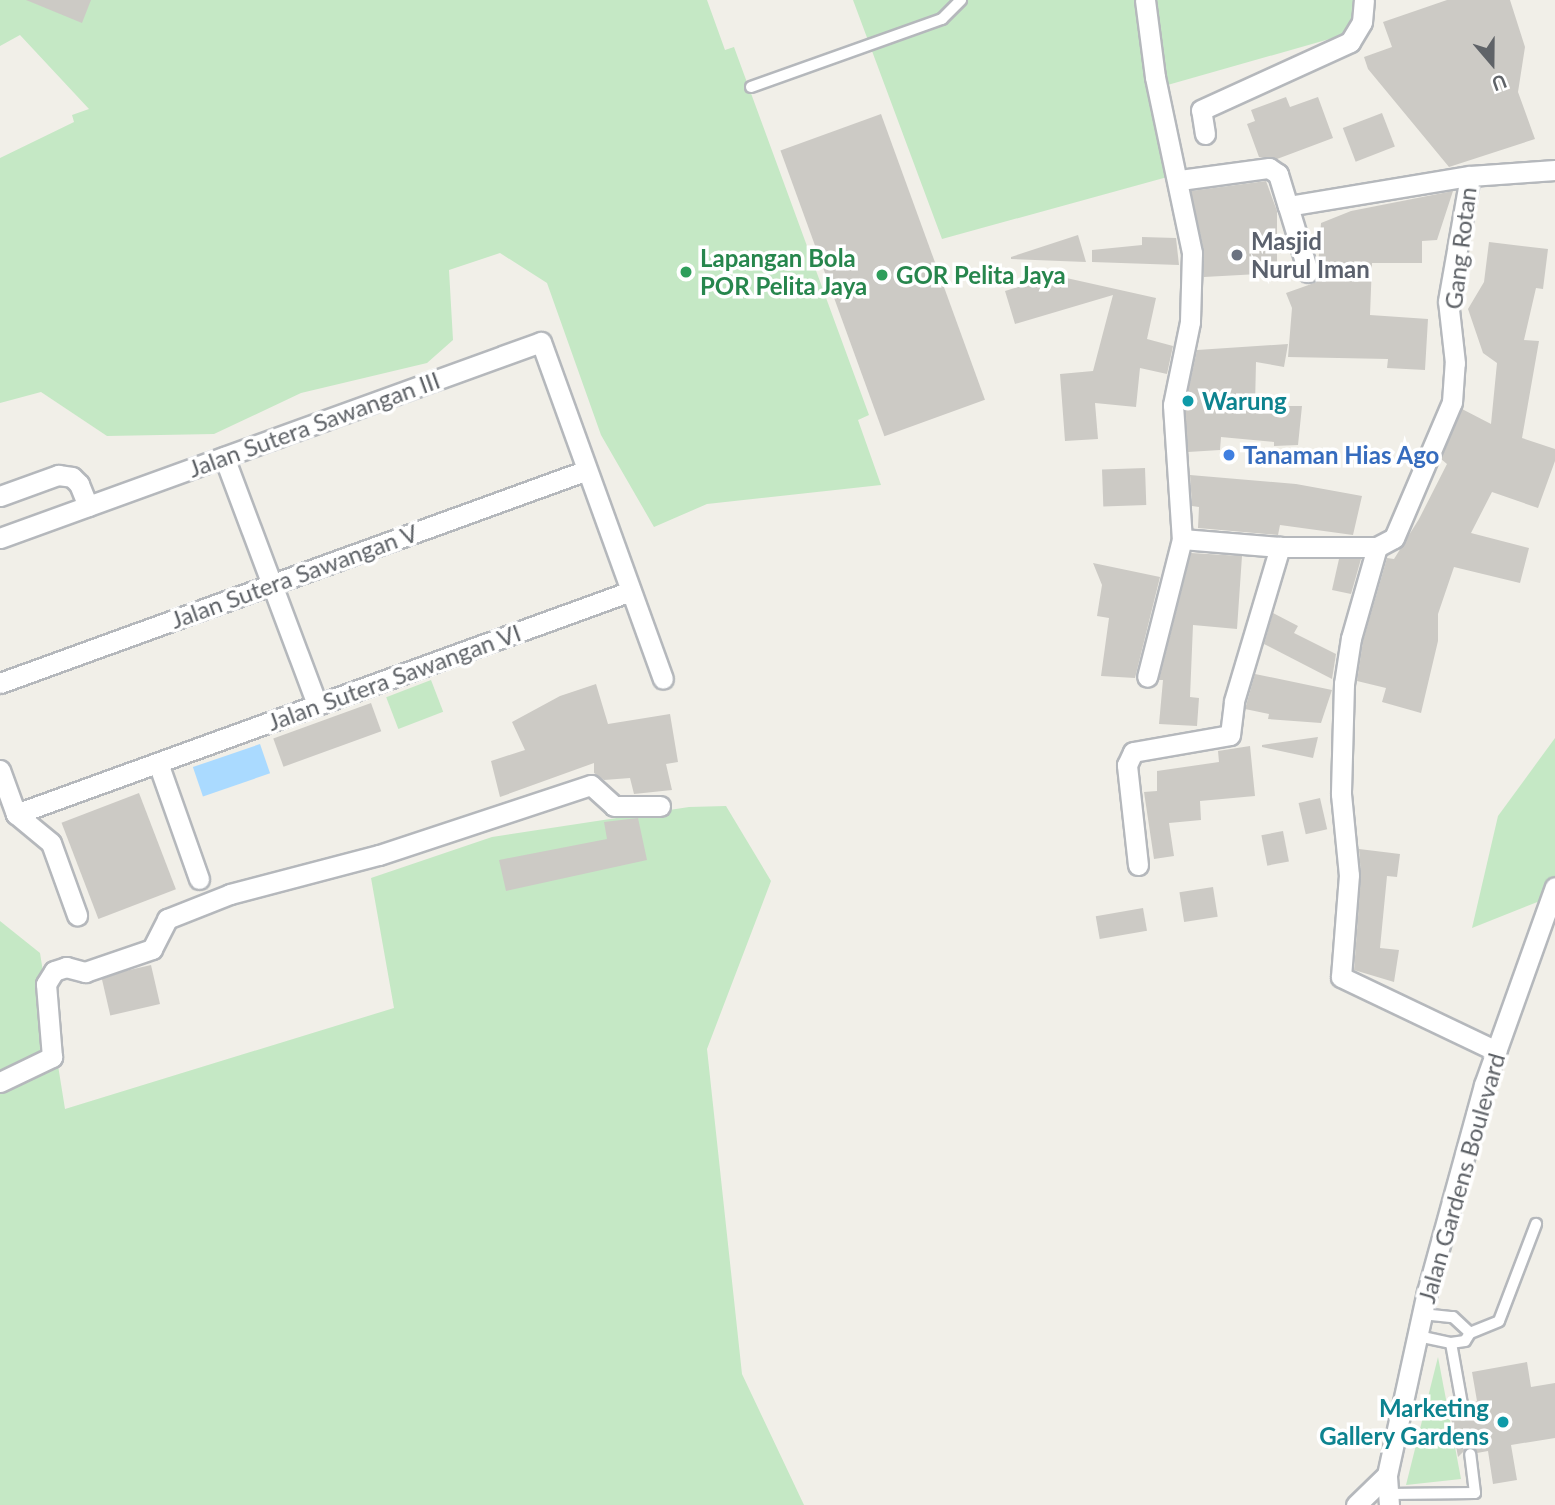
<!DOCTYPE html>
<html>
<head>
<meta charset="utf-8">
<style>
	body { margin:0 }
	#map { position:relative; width:1555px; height:1505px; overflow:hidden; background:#f1efe8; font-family:Lato,sans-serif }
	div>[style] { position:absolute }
	.green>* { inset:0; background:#c5e8c5; transform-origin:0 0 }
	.water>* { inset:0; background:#aadaff; transform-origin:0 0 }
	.building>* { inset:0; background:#cccac5; transform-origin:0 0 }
	.roads { filter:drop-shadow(2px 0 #b5b8bc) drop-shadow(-2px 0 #b5b8bc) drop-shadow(0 2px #b5b8bc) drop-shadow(0 -2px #b5b8bc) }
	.lane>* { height:10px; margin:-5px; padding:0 5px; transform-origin:5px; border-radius:5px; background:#fff }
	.street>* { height:19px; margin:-9.5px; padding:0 9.5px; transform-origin:9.5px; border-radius:9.5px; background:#fff }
	.dots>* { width:19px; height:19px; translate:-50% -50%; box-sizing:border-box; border:4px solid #fff; border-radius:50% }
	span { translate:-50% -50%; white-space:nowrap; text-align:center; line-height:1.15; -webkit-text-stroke:7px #fff; paint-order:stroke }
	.worship-label { font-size:24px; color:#5b616d; font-weight:700 }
	.left { translate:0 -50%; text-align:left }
	.street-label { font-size:24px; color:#5f6368 }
	.leisure-label { font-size:24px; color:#27864d; font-weight:700 }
	.culture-label { font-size:24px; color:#0d838f; font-weight:700 }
	.right { translate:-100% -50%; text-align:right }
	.shop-label { font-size:24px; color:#366cbe; font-weight:700 }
	.north { position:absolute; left:1457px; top:28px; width:70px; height:70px; -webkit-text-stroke:5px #fff; paint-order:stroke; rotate:160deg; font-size:19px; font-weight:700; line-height:28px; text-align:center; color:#5f6368 }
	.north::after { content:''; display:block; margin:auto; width:24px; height:32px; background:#5f6368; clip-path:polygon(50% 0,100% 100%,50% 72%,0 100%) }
</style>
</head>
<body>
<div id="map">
	<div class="green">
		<div style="clip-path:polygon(0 0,707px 0,725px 50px,734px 47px,869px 415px,858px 420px,881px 485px,707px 504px,654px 527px,601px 435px,547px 283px,500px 253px,449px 270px,453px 340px,427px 363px,301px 393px,214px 434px,107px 436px,41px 392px,0 403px,0 158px,74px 122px,72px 115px,89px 109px,20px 35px,0 46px)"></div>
		<div style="clip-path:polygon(853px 0,1357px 0,1354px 32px,1157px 88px,1171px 176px,942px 239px)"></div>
		<div style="left:431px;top:680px;width:34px;height:48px;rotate:69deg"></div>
		<div style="clip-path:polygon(1555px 738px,1555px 879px,1540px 901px,1472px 928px,1498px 816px)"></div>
		<div style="clip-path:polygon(726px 806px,771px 881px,707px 1049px,742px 1374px,804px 1505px,0 1505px,0 921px,40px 953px,65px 1109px,394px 1008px,371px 878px,492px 837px,689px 807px)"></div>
		<div style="clip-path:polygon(1438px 1357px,1461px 1479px,1406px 1485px)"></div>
	</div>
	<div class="water">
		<div style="left:260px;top:744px;width:31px;height:71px;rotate:71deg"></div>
	</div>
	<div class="building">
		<div style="clip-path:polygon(26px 0,91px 0,82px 23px)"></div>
		<div style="clip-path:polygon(1447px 0,1510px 0,1525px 47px,1518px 92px,1535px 139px,1449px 167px,1368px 69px,1364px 57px,1392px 47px,1383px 22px)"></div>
		<div style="clip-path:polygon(1286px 97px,1290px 107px,1318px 97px,1333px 138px,1277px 159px,1259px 157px,1247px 124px,1255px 121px,1251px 110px)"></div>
		<div style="left:1382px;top:113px;width:36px;height:42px;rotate:69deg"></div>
		<div style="left:881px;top:114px;width:304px;height:107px;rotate:70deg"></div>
		<div style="clip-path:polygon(1266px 181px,1277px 211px,1277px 273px,1204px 277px,1204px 251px,1191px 191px)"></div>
		<div style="clip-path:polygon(1453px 191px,1437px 240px,1422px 241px,1422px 263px,1372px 263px,1370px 315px,1428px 319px,1425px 370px,1387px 368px,1388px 359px,1288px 357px,1292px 308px,1286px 293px,1317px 282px,1321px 223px,1351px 211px)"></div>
		<div style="clip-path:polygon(1078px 235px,1086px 262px,1011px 259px,1011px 257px)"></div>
		<div style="clip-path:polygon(1142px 237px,1176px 238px,1179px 265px,1092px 262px,1092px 250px,1142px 245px)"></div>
		<div style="clip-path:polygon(1489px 242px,1548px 249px,1543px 289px,1536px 288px,1524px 340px,1539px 341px,1522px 438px,1555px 449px,1555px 461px,1538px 508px,1492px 492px,1471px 533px,1529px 548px,1520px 583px,1454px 567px,1438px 614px,1438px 641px,1421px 713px,1382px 702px,1386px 688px,1357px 681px,1363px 641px,1387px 558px,1394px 559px,1419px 519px,1447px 464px,1441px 459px,1462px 409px,1491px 424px,1497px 363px,1483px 353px,1468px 309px,1484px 282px)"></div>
		<div style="clip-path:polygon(1035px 271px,1156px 298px,1147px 339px,1173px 346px,1167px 374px,1140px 368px,1136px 407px,1095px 403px,1098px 439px,1065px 441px,1060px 374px,1093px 371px,1113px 295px,1015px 324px,1005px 291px,1038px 281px)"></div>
		<div style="clip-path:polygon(1288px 344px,1284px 367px,1256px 362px,1255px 406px,1302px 406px,1298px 445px,1274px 446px,1274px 442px,1221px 437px,1220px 450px,1188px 452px,1185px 406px,1197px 350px)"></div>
		<div style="left:1145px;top:468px;width:37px;height:43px;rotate:88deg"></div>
		<div style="clip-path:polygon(1190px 475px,1296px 484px,1362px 496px,1353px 535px,1280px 525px,1278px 535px,1198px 528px,1199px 507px,1192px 506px)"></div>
		<div style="clip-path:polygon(1191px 553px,1242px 556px,1237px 629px,1193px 625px,1190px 697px,1199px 698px,1197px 726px,1159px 724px,1163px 680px,1159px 680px)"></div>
		<div style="clip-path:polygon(1339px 559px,1361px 559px,1351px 594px,1332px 590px)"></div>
		<div style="clip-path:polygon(1093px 563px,1160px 577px,1135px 678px,1101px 676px,1109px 618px,1097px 616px,1102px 585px)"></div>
		<div style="clip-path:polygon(1273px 613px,1298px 626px,1294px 633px,1336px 654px,1332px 679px,1264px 644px)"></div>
		<div style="clip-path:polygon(1255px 674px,1332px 690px,1321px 723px,1268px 719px,1269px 714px,1245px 709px)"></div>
		<div style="clip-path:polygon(596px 684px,608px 724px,670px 714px,678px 762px,666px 764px,672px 790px,634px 794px,630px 778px,604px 780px,594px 773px,594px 763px,500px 797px,491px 761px,525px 750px,512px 722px,560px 696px)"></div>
		<div style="left:371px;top:703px;width:30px;height:104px;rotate:70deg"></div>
		<div style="clip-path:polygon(1318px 737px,1313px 758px,1262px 747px,1262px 745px)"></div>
		<div style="clip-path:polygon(1250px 746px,1255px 796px,1200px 801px,1201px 820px,1169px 823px,1174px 856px,1154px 859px,1144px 792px,1157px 791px,1157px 771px,1219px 762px,1218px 751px)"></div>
		<div style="left:139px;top:793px;width:103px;height:83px;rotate:69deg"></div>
		<div style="left:1320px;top:798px;width:32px;height:22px;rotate:77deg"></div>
		<div style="clip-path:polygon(638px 818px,647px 860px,506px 891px,499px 860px,607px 839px,604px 822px)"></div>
		<div style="left:1283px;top:831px;width:31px;height:22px;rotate:79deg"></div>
		<div style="clip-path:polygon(1359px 849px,1400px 854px,1397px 877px,1387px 876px,1380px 948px,1399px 950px,1394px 982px,1354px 970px,1361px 876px)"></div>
		<div style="left:1213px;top:887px;width:30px;height:34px;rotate:81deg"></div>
		<div style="left:1143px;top:908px;width:23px;height:48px;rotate:80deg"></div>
		<div style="left:151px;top:965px;width:40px;height:51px;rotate:77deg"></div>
		<div style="clip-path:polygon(1527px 1362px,1531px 1387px,1555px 1383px,1555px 1438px,1511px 1445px,1517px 1480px,1493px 1484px,1488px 1451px,1477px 1453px,1468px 1447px,1458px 1457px,1449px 1406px,1463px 1411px,1477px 1401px,1472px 1372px)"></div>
	</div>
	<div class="roads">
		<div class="lane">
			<div style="left:751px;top:87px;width:203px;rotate:-19.6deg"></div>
			<div style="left:942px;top:19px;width:27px;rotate:-45deg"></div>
			<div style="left:1422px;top:1314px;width:31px;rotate:6deg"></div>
			<div style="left:1453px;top:1317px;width:23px;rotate:43deg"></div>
			<div style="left:1418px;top:1336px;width:34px;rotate:12deg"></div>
			<div style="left:1451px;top:1343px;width:14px;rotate:-8deg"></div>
			<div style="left:1465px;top:1341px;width:9px;rotate:-58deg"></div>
			<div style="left:1470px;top:1333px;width:31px;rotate:-22deg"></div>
			<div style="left:1499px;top:1321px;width:104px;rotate:-69.1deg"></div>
			<div style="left:1451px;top:1343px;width:62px;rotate:79.8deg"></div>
			<div style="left:1388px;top:1494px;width:87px;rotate:-0.7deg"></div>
			<div style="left:1475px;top:1493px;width:39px;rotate:-97deg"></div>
		</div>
		<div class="street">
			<div style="left:1145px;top:0;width:78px;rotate:82.6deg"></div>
			<div style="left:1155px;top:77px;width:180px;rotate:78.1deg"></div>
			<div style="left:1192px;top:253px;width:69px;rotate:91.7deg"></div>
			<div style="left:1190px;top:322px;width:85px;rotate:101.6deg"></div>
			<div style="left:1173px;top:405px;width:134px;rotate:86.2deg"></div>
			<div style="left:1182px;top:539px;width:142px;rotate:104.2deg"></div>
			<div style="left:1205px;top:134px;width:24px;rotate:-99deg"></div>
			<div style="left:1201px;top:110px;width:164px;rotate:-24.5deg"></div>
			<div style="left:1350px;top:42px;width:23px;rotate:-59deg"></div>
			<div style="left:1362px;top:22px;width:22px;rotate:-85deg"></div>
			<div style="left:1180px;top:180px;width:90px;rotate:-7.7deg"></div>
			<div style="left:1269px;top:168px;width:11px;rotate:34deg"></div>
			<div style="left:1278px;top:174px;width:34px;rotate:73deg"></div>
			<div style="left:1288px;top:206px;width:184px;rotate:-9.4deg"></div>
			<div style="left:1470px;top:176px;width:85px;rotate:-4deg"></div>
			<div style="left:1288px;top:206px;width:69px;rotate:73.1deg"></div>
			<div style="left:224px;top:457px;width:265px;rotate:69.4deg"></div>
			<div style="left:0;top:496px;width:62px;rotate:-19.9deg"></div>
			<div style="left:58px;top:475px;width:14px;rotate:8deg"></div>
			<div style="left:72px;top:477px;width:10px;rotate:45deg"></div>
			<div style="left:79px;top:484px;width:24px;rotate:68deg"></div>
			<div style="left:0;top:538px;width:575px;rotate:-19.92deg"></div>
			<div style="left:541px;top:342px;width:358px;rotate:70.1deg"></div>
			<div style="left:1182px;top:539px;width:98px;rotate:4.7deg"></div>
			<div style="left:1280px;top:547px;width:97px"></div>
			<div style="left:1377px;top:547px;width:19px;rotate:-28deg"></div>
			<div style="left:1394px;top:538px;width:148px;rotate:-66.9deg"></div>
			<div style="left:1452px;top:402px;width:39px;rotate:-86deg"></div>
			<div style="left:1455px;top:363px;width:62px;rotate:-96.4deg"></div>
			<div style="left:1448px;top:301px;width:127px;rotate:-80deg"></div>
			<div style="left:1377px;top:547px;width:95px;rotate:105.9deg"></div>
			<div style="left:1351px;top:638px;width:47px;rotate:98.7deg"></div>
			<div style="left:1344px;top:684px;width:110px;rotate:91.6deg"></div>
			<div style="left:1341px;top:794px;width:81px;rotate:84.4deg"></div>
			<div style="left:1349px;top:875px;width:102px;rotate:94.5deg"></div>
			<div style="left:1341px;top:977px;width:172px;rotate:25.5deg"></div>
			<div style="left:0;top:683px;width:624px;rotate:-19.94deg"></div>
			<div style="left:158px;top:763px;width:123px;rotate:70.5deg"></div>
			<div style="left:0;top:770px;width:47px;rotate:70deg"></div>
			<div style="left:16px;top:814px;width:45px;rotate:39.6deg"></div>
			<div style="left:51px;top:843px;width:77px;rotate:70.1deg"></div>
			<div style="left:16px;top:814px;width:654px;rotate:-19.93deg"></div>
			<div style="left:1138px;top:865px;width:101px;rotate:-96.3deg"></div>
			<div style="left:1127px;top:765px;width:14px;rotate:-65deg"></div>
			<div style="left:1133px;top:752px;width:98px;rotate:-9.9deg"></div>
			<div style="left:1230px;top:735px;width:34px;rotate:-83deg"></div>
			<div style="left:1234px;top:701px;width:161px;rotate:-73.4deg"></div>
			<div style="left:0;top:1082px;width:58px;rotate:-25.7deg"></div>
			<div style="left:52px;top:1057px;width:73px;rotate:-94.7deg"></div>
			<div style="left:46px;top:984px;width:15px;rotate:-58deg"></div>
			<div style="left:54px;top:971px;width:13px;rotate:-18deg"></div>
			<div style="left:66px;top:967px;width:20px;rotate:15deg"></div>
			<div style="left:85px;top:972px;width:71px;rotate:-18.9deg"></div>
			<div style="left:152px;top:949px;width:34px;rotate:-63deg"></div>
			<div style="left:167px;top:919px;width:68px;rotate:-21.6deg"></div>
			<div style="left:230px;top:894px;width:154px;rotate:-14.7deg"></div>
			<div style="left:379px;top:855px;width:223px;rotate:-18.3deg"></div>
			<div style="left:591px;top:785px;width:31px;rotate:42deg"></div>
			<div style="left:614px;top:806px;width:46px"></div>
			<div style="left:1356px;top:1505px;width:43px;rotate:-44.1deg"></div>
			<div style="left:1389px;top:1505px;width:30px;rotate:-94deg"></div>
			<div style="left:1387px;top:1475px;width:187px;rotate:-77.7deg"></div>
			<div style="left:1427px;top:1292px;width:215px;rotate:-74.6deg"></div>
			<div style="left:1484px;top:1085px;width:210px;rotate:-70.3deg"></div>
		</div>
	</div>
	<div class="dots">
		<div style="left:1237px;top:255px;background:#6b7280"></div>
		<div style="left:686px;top:272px;background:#2e9e5b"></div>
		<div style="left:882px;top:275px;background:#2e9e5b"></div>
		<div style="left:1188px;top:401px;background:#0f9aa8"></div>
		<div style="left:1229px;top:455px;background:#3f7fe0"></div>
		<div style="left:1503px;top:1422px;background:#0f9aa8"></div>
	</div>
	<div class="worship-label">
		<span class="left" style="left:1251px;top:255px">Masjid<br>Nurul Iman</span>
	</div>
	<div class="street-label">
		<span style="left:1460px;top:248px;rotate:-83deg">Gang Rotan</span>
		<span style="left:314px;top:424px;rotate:-20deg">Jalan Sutera Sawangan III</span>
		<span style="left:294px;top:576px;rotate:-20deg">Jalan Sutera Sawangan V</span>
		<span style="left:394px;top:677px;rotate:-20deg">Jalan Sutera Sawangan VI</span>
		<span style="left:1461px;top:1178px;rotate:-74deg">Jalan Gardens Boulevard</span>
	</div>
	<div class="leisure-label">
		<span class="left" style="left:700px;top:272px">Lapangan Bola<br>POR Pelita Jaya</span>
		<span class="left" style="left:896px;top:275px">GOR Pelita Jaya</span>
	</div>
	<div class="culture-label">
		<span class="left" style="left:1202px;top:401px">Warung</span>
		<span class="right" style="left:1489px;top:1422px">Marketing<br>Gallery Gardens</span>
	</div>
	<div class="shop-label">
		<span class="left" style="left:1243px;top:455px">Tanaman Hias Ago</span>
	</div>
	<div class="north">U</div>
</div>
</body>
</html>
